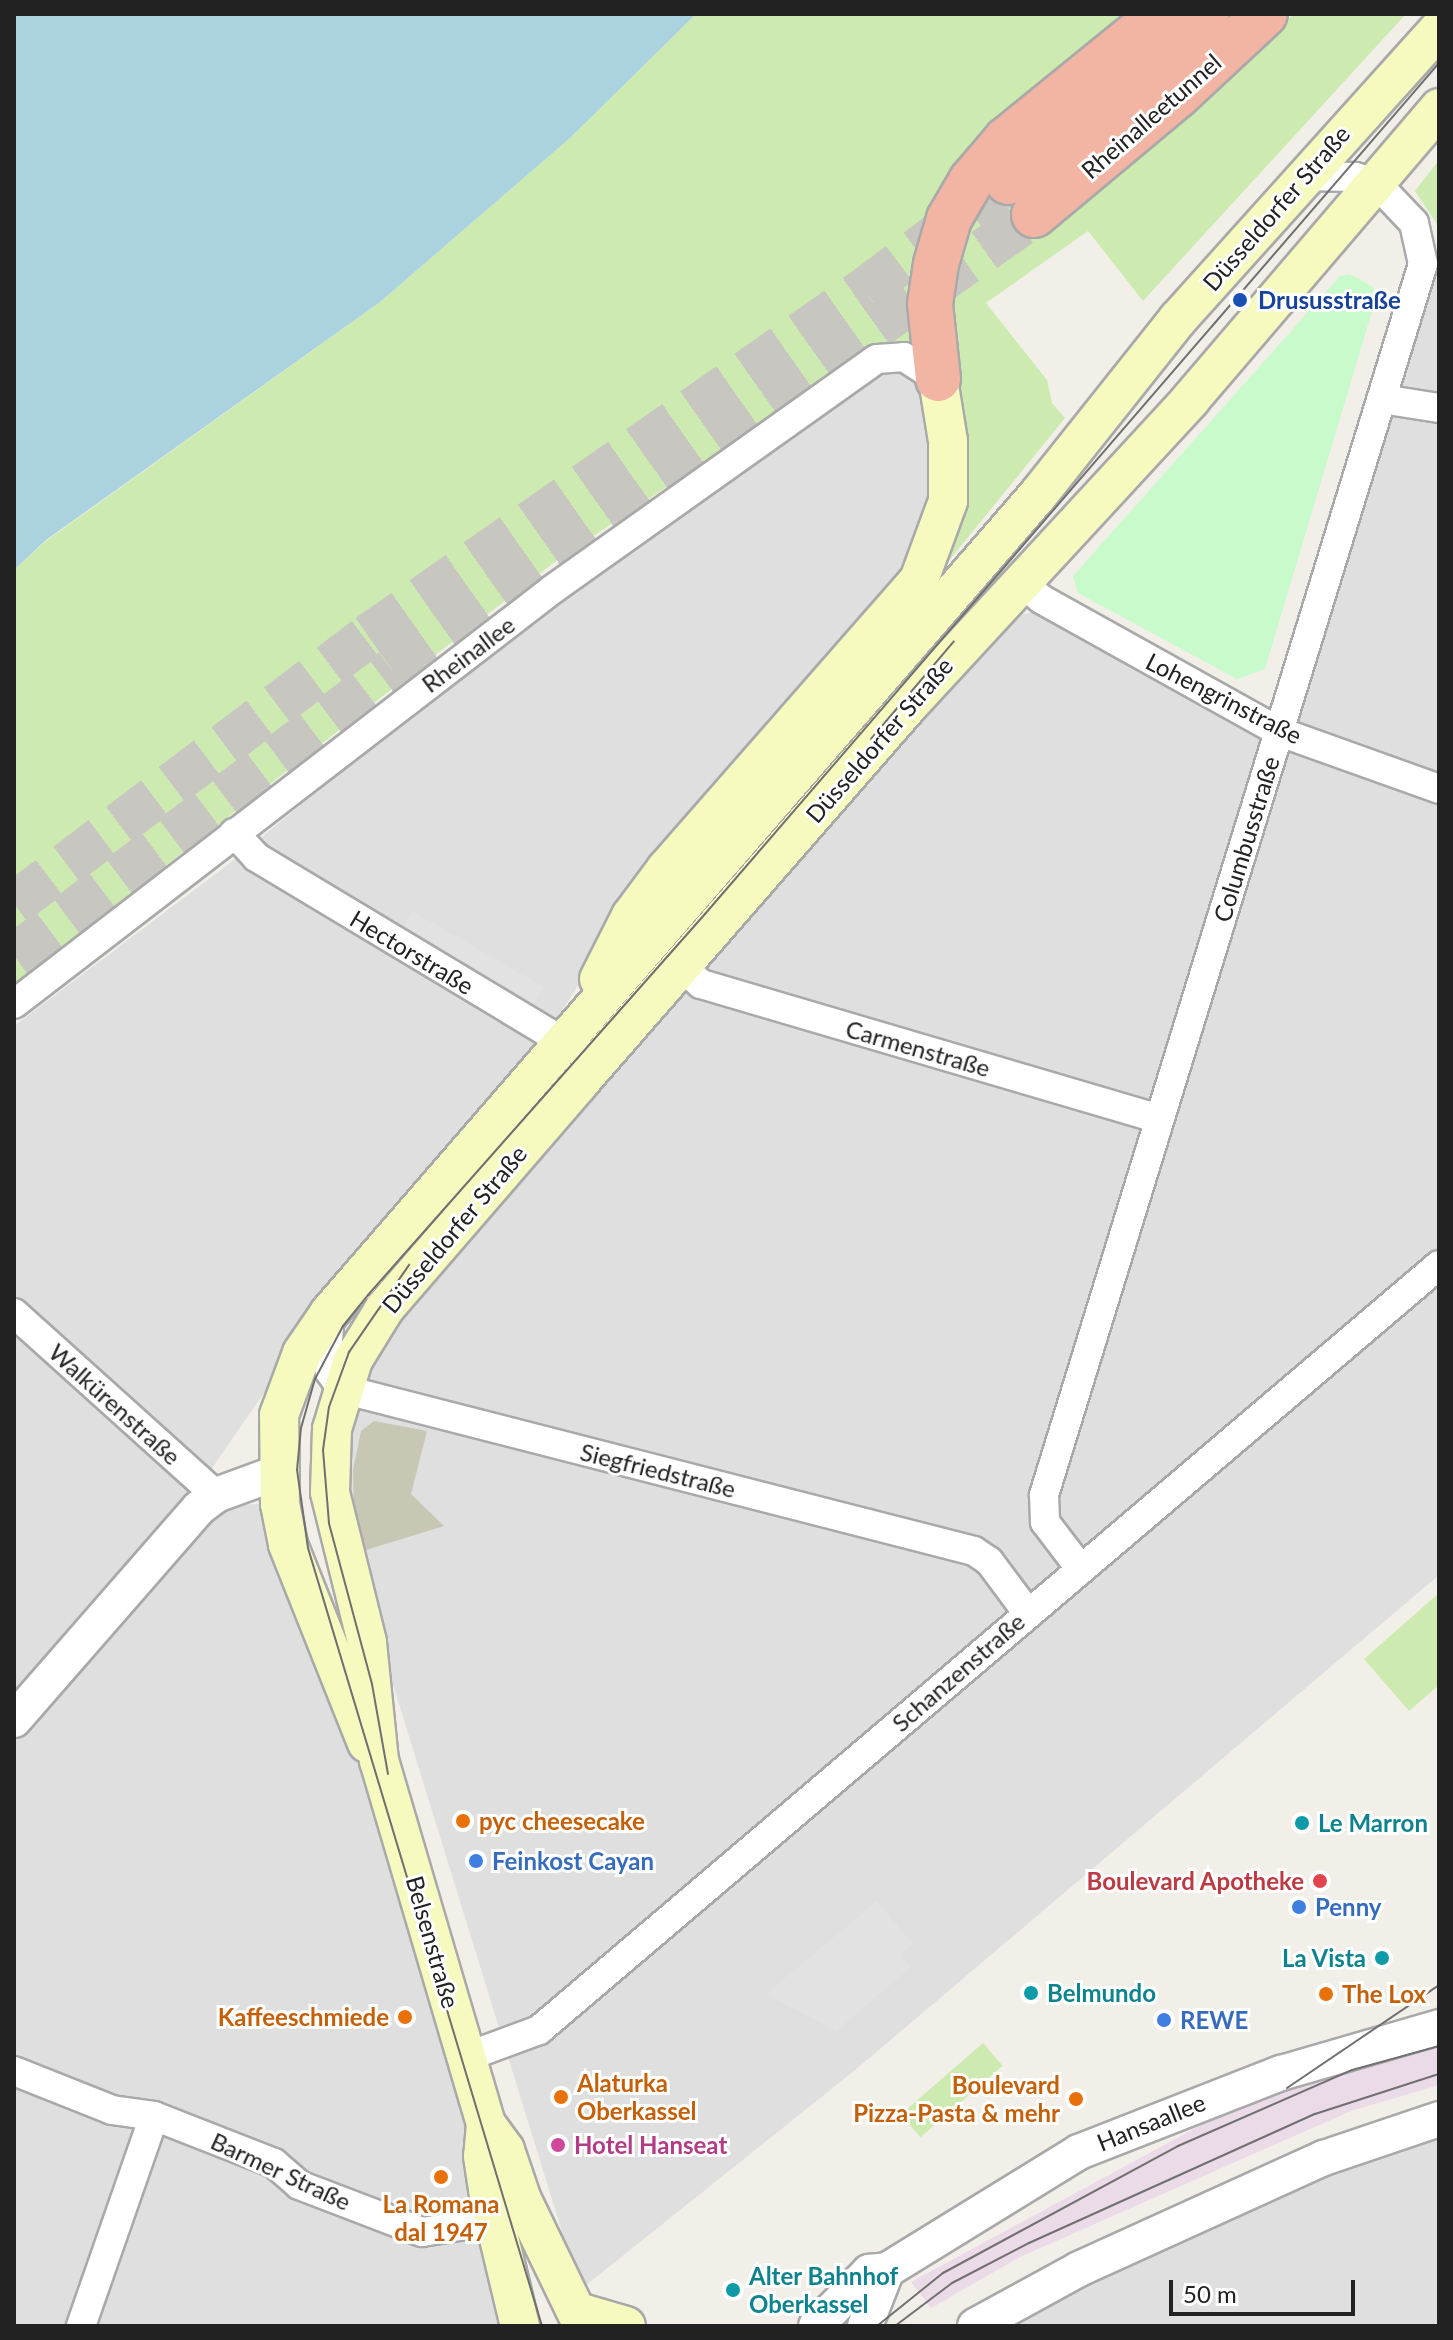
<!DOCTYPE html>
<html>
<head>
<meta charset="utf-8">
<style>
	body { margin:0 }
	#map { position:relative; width:1453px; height:2340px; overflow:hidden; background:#f2efe9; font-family:Lato,sans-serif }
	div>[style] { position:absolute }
	.residential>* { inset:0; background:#e0dfdf }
	.industrial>* { inset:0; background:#ebdbe8 }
	.construction>* { inset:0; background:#c7c7b4 }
	.grass>* { inset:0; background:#cdebb0; transform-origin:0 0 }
	.park>* { inset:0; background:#c8facc }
	.parking>* { inset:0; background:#e2e2e2; transform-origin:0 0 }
	.water>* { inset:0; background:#aad3df }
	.trunk-tunnel>* { height:44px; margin-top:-22px; transform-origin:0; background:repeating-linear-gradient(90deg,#c8c6c1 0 44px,transparent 0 66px) }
	.roads { filter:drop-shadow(2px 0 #a9a9a9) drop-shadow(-2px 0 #a9a9a9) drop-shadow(0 2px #a9a9a9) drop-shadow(0 -2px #a9a9a9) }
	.minor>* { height:28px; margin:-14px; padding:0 14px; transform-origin:14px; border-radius:14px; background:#fff }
	.tertiary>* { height:34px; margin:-17px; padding:0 17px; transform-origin:17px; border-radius:17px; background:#fff }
	.secondary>* { height:38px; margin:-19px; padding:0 19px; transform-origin:19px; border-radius:19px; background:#f7fabf }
	.trunk>* { height:44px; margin:-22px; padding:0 22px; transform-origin:22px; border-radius:22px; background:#f2b4a3 }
	.tram>* { height:2px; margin:-1px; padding:0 1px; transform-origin:1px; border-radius:1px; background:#707070 }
	.dots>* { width:22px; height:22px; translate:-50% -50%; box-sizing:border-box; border:4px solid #fff; border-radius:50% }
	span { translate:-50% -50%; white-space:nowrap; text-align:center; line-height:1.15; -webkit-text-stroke:6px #fff; paint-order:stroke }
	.street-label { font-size:24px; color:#222 }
	.transit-label { font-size:24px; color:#164399; font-weight:700 }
	.left { translate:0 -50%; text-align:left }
	.food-label { font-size:24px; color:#c56008; font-weight:700 }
	.right { translate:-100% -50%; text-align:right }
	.culture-label { font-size:24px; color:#0d838f; font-weight:700 }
	.shop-label { font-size:24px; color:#366cbe; font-weight:700 }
	.health-label { font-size:24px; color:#be3a42; font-weight:700 }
	.hotel-label { font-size:24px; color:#b23c85; font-weight:700 }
	.frame { position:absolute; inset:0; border:16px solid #222; pointer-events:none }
	.scale { position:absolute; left:1169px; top:2280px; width:186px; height:36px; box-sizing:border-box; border:4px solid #222; border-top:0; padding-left:10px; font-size:24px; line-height:28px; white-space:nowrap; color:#222; -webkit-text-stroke:6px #fff; paint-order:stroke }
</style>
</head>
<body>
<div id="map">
	<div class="residential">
		<div style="clip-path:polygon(1439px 256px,1439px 1575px,854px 2071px,580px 2290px,353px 1555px,347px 1468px,356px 1394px,393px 1323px,1000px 619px,1039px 611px,1276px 740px,1298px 714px)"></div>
		<div style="clip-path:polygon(879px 363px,905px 363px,934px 388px,928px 541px,640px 886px,547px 1035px,320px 1312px,181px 1513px,14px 1704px,14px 1026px,230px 863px,445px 687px)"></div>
		<div style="clip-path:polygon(273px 1503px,367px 1755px,453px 2060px,493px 2280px,508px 2326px,14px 2326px,14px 1740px,215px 1506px)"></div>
		<div style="clip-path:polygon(1439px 2125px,1439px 2326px,986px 2326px)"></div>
	</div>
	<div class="industrial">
		<div style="clip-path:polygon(1439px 2040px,1439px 2085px,1351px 2111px,1020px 2257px,931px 2308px,911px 2282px,1275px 2085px)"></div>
	</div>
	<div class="construction">
		<div style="clip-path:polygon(374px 1421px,427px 1431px,411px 1494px,444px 1526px,366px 1550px,354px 1511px,353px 1470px,361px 1431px)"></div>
	</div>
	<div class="grass">
		<div style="clip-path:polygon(696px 14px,1121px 14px,996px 137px,920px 350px,908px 343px,874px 347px,552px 564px,14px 984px,14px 570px,46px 541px,380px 302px,570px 138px)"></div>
		<div style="clip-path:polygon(1294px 14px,1406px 14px,1143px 301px,1088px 231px,986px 303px,1047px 380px,1052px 403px,1065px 418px,921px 595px,944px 546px,937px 296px,988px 173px,1039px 233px,1144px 149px)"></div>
		<div style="clip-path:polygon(1439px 160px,1439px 227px,1415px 191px)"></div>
		<div style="clip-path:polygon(1439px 1593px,1439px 1685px,1409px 1711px,1364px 1659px)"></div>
		<div style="left:983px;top:2043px;width:30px;height:109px;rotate:49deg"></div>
	</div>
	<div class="park">
		<div style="clip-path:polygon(1350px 274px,1373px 287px,1376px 298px,1265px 669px,1237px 679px,1078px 593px,1073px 576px,1340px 276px)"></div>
	</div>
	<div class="parking">
		<div style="left:412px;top:911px;width:152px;height:26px;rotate:30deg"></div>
		<div style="clip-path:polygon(877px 1901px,913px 1944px,901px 1955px,911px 1967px,836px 2031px,766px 1994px)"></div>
	</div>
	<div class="water">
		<div style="clip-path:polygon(14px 14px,696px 14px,570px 138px,380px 302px,46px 540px,14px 570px)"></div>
	</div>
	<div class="trunk-tunnel">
		<div style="left:14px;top:904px;width:444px;rotate:-37.1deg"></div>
		<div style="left:368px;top:636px;width:605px;rotate:-34.9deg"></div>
		<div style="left:864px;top:290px;width:180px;rotate:-36.9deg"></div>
		<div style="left:14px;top:956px;width:474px;rotate:-37.1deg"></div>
		<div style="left:392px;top:670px;width:787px;rotate:-35.33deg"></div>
	</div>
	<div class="roads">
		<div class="minor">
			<div style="left:1382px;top:399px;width:58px;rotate:9deg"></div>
			<div style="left:1021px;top:582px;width:26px;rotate:40deg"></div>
			<div style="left:1041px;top:599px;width:274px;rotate:29.1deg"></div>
			<div style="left:1280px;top:732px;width:169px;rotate:19.7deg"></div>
			<div style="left:234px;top:833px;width:33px;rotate:47deg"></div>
			<div style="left:256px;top:857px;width:375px;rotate:31deg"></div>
			<div style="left:682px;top:967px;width:25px;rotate:42deg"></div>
			<div style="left:701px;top:984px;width:477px;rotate:16.4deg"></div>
			<div style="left:14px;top:1004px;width:680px;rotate:-37.59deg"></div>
			<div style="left:553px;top:589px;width:397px;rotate:-35.4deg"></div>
			<div style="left:877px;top:359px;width:27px;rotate:-4deg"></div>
			<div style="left:904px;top:357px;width:40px;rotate:32.9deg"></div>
			<div style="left:14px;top:1313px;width:272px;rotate:42deg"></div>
			<div style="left:330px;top:1313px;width:41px;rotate:94.2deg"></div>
			<div style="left:327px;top:1354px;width:18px;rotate:81deg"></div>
			<div style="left:330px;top:1372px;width:21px;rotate:55deg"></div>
			<div style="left:342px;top:1389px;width:652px;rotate:14.38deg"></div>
			<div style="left:974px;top:1551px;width:18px;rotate:34deg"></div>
			<div style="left:989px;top:1561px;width:64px;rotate:53.3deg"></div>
			<div style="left:1080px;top:1568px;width:58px;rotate:-127.3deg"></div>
			<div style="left:1045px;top:1522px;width:27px;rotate:-92deg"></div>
			<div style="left:1044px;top:1495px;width:1288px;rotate:-72.89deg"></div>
			<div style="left:1423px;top:264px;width:42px;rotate:-102.4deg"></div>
			<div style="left:1414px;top:223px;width:54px;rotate:-133.5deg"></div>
			<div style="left:1377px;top:184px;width:23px;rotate:-162deg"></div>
			<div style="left:1355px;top:177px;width:51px;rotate:-178.9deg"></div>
			<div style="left:466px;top:2057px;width:78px;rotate:-20.3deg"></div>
			<div style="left:539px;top:2030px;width:1181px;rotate:-40.36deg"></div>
			<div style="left:14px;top:2071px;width:105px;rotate:21.7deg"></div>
			<div style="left:112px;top:2110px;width:42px;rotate:8.1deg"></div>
			<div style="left:154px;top:2116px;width:129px;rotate:21.4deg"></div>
			<div style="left:274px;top:2163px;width:33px;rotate:41deg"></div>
			<div style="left:299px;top:2185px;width:132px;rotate:20.9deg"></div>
			<div style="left:422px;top:2232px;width:45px;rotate:-9deg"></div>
			<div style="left:466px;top:2225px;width:17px;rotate:-31deg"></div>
			<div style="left:481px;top:2216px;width:22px;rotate:-68deg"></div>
			<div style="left:81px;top:2326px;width:222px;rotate:-70.8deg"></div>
		</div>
		<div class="tertiary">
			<div style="left:14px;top:1720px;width:281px;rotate:-48.9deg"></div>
			<div style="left:199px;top:1508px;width:21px;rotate:-37deg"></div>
			<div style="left:216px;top:1495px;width:64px;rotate:-20.1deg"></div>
			<div style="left:816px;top:2326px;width:76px;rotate:-45.5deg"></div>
			<div style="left:869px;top:2272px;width:18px;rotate:-6deg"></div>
			<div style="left:887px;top:2270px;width:225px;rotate:-31.6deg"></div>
			<div style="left:1079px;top:2152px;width:217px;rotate:-21.4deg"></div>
			<div style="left:1281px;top:2073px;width:165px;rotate:-16.2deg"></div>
			<div style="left:865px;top:2326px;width:60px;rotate:-68.6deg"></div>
			<div style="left:975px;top:2326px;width:119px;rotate:-28.7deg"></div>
			<div style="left:1079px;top:2269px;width:269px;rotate:-24.4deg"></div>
			<div style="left:1324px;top:2158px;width:121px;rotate:-18.7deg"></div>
		</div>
		<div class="secondary">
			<div style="left:599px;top:979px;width:71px;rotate:-63.1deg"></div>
			<div style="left:631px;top:916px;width:59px;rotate:-53.3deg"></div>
			<div style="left:666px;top:869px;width:384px;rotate:-48.8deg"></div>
			<div style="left:919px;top:580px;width:84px;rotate:-69.8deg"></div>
			<div style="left:948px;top:501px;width:60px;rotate:-90deg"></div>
			<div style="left:948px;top:441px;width:63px;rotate:-99.2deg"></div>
			<div style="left:367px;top:1743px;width:214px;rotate:-111.7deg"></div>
			<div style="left:288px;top:1544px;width:41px;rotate:-101.3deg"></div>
			<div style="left:280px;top:1504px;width:89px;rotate:-90.6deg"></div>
			<div style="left:279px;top:1415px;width:66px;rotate:-69.6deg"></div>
			<div style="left:302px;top:1353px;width:50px;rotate:-55.7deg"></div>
			<div style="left:330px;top:1312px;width:1081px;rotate:-49.09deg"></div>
			<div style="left:1038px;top:495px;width:225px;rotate:-51.5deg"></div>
			<div style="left:1178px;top:319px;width:390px;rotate:-48deg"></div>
			<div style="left:486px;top:2124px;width:32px;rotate:95deg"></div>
			<div style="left:483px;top:2156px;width:40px;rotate:81.5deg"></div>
			<div style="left:489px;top:2196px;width:134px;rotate:76.6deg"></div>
			<div style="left:578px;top:2312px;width:50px;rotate:16.3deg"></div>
			<div style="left:583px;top:2326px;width:140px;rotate:-115.8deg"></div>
			<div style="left:522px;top:2200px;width:53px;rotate:-108.8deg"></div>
			<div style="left:505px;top:2150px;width:32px;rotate:-126deg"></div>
			<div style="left:486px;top:2124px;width:378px;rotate:-106.4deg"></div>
			<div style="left:379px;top:1761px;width:120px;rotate:-95.8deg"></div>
			<div style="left:367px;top:1642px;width:154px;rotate:-103.9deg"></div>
			<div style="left:330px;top:1492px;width:63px;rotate:-88.2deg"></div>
			<div style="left:332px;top:1429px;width:72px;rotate:-73.1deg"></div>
			<div style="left:353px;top:1360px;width:61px;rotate:-58.4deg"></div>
			<div style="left:385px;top:1308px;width:297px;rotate:-49.2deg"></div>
			<div style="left:579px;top:1083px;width:499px;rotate:-48.9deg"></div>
			<div style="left:907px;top:707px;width:418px;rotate:-47.3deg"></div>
			<div style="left:1190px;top:400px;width:384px;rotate:-49.5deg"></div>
		</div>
		<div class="trunk">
			<div style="left:1008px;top:182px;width:260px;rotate:-40.3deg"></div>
			<div style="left:1034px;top:215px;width:186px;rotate:-39.8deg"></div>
			<div style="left:1177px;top:96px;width:120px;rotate:-43deg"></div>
			<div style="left:938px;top:379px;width:75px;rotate:-96.1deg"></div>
			<div style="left:930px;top:304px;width:40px;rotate:-81.5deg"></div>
			<div style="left:936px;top:264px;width:47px;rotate:-73.9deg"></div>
			<div style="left:949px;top:219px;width:44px;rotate:-59.9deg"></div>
			<div style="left:971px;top:181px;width:54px;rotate:-49.5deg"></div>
			<div style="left:1006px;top:140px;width:200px;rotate:-39.1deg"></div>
		</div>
	</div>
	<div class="tram">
		<div style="left:871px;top:739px;width:128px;rotate:-49.7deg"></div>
		<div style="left:388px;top:1774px;width:91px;rotate:-100.1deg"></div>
		<div style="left:372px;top:1684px;width:167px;rotate:-105deg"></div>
		<div style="left:329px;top:1523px;width:73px;rotate:-94.7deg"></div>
		<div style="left:323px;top:1450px;width:43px;rotate:-82.1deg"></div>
		<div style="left:329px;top:1407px;width:59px;rotate:-70deg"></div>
		<div style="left:349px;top:1352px;width:106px;rotate:-55.4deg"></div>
		<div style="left:1287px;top:2088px;width:184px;rotate:-34.1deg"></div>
		<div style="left:542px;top:2326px;width:812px;rotate:-106.74deg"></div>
		<div style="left:308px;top:1548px;width:79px;rotate:-98deg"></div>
		<div style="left:297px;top:1470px;width:42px;rotate:-84.6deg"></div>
		<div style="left:301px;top:1428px;width:51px;rotate:-74.1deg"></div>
		<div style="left:315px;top:1379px;width:60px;rotate:-62.2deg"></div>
		<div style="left:343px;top:1326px;width:40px;rotate:-51deg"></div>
		<div style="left:368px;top:1295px;width:509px;rotate:-48.51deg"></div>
		<div style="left:705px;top:914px;width:1124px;rotate:-49.22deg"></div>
		<div style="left:877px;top:2326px;width:85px;rotate:-38.8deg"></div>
		<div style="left:943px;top:2273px;width:267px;rotate:-28.4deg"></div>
		<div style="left:1178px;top:2146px;width:190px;rotate:-23.6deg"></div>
		<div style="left:1352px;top:2070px;width:90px;rotate:-15.4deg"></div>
		<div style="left:895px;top:2326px;width:71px;rotate:-37deg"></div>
		<div style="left:952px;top:2283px;width:87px;rotate:-27.5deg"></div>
		<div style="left:1029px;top:2243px;width:314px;rotate:-24.3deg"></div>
		<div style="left:1315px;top:2114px;width:130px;rotate:-17.9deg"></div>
	</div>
	<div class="dots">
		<div style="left:1240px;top:300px;background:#1a4fb4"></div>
		<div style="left:463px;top:1821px;background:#e8710a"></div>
		<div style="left:1302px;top:1823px;background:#0f9aa8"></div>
		<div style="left:476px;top:1861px;background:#3f7fe0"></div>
		<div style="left:1320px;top:1881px;background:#e0444e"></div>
		<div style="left:1299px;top:1907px;background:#3f7fe0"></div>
		<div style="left:1382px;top:1958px;background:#0f9aa8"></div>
		<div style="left:1031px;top:1993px;background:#0f9aa8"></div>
		<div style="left:1326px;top:1994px;background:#e8710a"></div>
		<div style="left:405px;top:2017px;background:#e8710a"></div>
		<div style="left:1164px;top:2020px;background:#3f7fe0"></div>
		<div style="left:561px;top:2097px;background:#e8710a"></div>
		<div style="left:1076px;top:2099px;background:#e8710a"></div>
		<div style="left:558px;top:2145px;background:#d1479c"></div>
		<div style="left:441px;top:2177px;background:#e8710a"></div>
		<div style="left:733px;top:2290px;background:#0f9aa8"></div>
	</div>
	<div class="street-label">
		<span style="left:1151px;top:116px;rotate:-41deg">Rheinalleetunnel</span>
		<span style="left:1276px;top:208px;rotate:-49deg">Düsseldorfer Straße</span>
		<span style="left:468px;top:654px;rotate:-37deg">Rheinallee</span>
		<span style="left:1224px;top:698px;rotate:27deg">Lohengrinstraße</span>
		<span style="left:879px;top:740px;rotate:-49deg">Düsseldorfer Straße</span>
		<span style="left:1246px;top:839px;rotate:-73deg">Columbusstraße</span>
		<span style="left:412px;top:952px;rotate:31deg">Hectorstraße</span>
		<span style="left:918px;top:1048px;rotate:16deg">Carmenstraße</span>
		<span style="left:454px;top:1229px;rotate:-50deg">Düsseldorfer Straße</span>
		<span style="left:115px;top:1404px;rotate:42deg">Walkürenstraße</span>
		<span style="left:658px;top:1470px;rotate:14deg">Siegfriedstraße</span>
		<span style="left:958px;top:1672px;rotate:-41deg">Schanzenstraße</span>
		<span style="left:433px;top:1942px;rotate:74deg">Belsenstraße</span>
		<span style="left:1151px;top:2122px;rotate:-22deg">Hansaallee</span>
		<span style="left:281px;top:2171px;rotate:25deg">Barmer Straße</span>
	</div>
	<div class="transit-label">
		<span class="left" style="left:1258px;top:300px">Drususstraße</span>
	</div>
	<div class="food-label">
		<span class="left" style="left:479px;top:1821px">pyc cheesecake</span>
		<span class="left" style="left:1342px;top:1994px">The Lox</span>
		<span class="right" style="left:389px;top:2017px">Kaffeeschmiede</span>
		<span class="left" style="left:577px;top:2097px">Alaturka<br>Oberkassel</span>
		<span class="right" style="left:1060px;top:2099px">Boulevard<br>Pizza-Pasta &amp; mehr</span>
		<span style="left:441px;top:2218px">La Romana<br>dal 1947</span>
	</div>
	<div class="culture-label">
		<span class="left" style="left:1318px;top:1823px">Le Marron</span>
		<span class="right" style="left:1366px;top:1958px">La Vista</span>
		<span class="left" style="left:1047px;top:1993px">Belmundo</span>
		<span class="left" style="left:749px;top:2290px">Alter Bahnhof<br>Oberkassel</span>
	</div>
	<div class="shop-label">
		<span class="left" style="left:492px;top:1861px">Feinkost Cayan</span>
		<span class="left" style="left:1315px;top:1907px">Penny</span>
		<span class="left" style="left:1180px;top:2020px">REWE</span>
	</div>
	<div class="health-label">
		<span class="right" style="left:1304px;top:1881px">Boulevard Apotheke</span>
	</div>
	<div class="hotel-label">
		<span class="left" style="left:574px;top:2145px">Hotel Hanseat</span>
	</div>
	<div class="frame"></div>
	<div class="scale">50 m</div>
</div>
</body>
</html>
